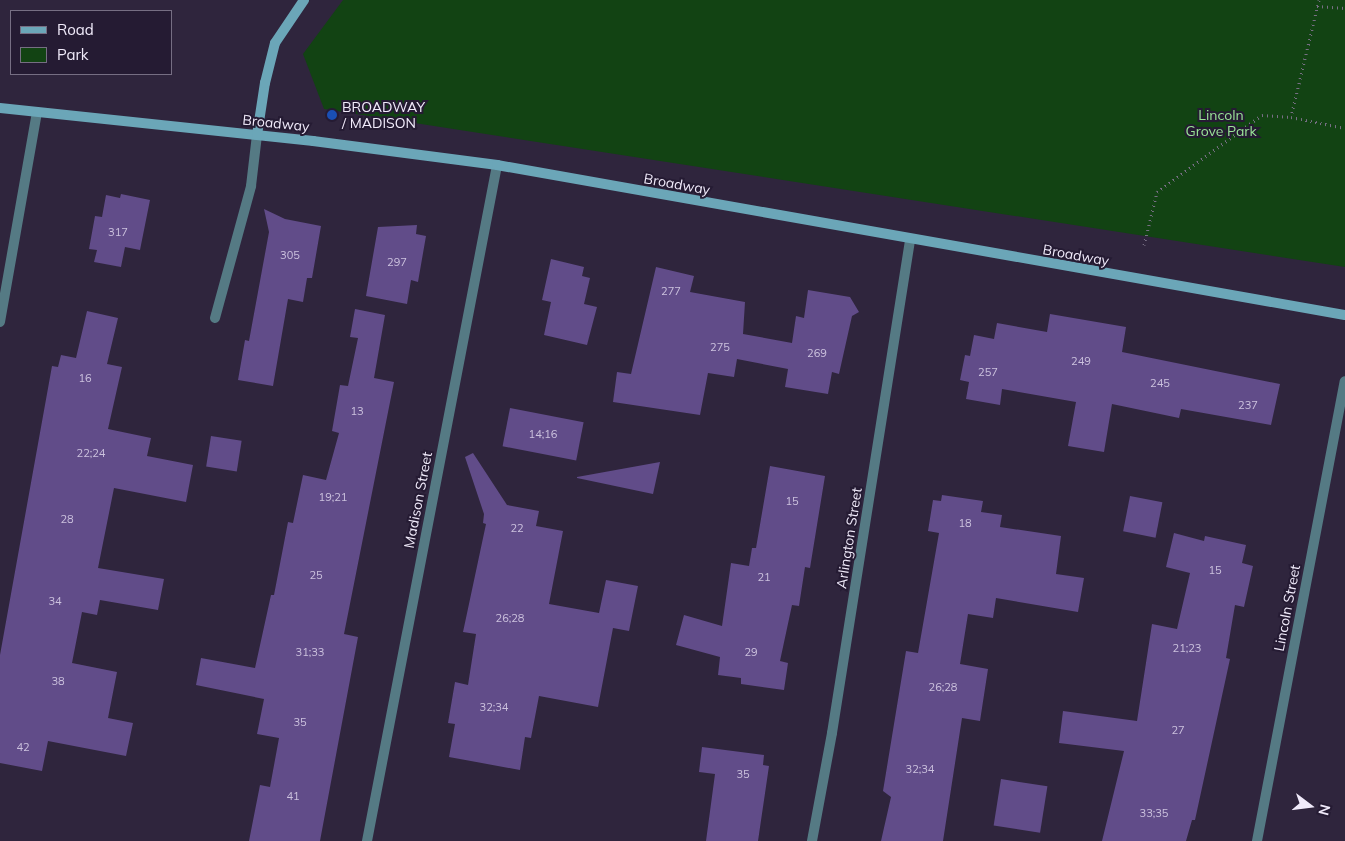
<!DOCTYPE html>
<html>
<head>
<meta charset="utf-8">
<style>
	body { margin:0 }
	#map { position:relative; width:1345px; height:841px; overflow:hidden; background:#2f253d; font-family:Mulish,sans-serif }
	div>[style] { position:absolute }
	.green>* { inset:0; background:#124313 }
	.building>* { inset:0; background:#614c89; transform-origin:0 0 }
	.path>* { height:3px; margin-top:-1.5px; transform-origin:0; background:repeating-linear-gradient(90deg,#776f84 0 1px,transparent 0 5px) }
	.service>* { height:10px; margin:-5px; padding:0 5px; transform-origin:5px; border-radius:5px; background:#557a84 }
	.minor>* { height:10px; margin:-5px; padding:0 5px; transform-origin:5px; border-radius:5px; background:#557a84 }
	.secondary>* { height:10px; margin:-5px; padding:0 5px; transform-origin:5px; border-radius:5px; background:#6ba6b8 }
	.dots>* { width:14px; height:14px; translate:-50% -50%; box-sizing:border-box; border:2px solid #251b33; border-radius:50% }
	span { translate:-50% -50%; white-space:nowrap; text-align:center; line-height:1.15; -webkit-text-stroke:4px #251b33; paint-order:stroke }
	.number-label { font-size:11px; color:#ccc2de }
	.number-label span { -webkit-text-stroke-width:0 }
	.poi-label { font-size:14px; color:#f0eafa }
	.left { translate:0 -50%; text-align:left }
	.park-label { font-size:14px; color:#9ae497 }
	.street-label { font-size:14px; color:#f0eafa }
	.legend { position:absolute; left:10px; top:10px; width:162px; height:65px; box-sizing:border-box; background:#251b33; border:1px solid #766e83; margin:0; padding:6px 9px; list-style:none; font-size:15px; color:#f0eafa }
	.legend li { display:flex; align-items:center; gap:10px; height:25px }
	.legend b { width:25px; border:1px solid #766e83 }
	.north { position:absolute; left:1285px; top:781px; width:50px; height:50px; -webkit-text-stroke:4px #251b33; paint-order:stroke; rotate:105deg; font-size:14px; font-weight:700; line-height:20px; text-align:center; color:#f0eafa }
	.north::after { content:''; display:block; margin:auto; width:18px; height:22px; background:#f0eafa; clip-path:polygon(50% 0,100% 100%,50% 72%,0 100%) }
</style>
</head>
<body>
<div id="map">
	<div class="green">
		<div style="clip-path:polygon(343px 0,1345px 0,1345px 267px,324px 109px,303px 54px)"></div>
	</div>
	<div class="building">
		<div style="clip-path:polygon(121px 194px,150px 200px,140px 250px,125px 247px,121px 267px,94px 262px,97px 250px,89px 249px,95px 216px,102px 217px,106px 195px,120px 198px)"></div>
		<div style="clip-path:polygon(264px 209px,285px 219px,321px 226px,312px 278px,307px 278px,303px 302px,288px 299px,273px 386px,238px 380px,245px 340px,249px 341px,269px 232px)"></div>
		<div style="clip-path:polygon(417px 225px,416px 234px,426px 236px,418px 282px,411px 280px,407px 304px,366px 296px,378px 227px)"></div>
		<div style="clip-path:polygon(551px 259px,584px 267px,582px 276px,590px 278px,584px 304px,597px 307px,587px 345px,544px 335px,551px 302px,542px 300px)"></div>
		<div style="clip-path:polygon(656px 267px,694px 276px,690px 292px,745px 302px,743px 334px,792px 343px,796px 316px,804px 318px,808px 290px,850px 297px,859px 312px,852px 316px,839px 374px,832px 372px,828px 394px,785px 387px,788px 369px,737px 359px,734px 377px,708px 373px,700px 415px,613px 402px,617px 372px,631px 374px)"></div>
		<div style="clip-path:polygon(355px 309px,385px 315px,374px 378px,394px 382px,344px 634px,358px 637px,320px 841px,249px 841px,260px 785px,270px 787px,279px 738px,257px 734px,264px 699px,196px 685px,201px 658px,255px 668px,271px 595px,274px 595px,288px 522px,293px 523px,303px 475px,326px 480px,339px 433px,332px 431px,340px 385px,348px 386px,358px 338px,350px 337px)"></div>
		<div style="clip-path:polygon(87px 311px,118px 318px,107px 364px,122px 367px,108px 429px,151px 438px,147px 456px,193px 465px,186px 502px,114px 488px,98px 568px,164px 579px,158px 610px,100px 600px,97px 615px,82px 612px,72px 663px,117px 672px,108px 718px,133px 723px,126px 756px,48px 741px,42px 771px,0 763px,0 655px,52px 366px,58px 367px,61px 355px,76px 358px)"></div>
		<div style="clip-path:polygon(1050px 314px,1126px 327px,1122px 352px,1280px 384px,1271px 425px,1181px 409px,1179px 418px,1112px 404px,1104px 452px,1068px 446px,1076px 402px,1002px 389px,1000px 405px,966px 399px,969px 382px,960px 380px,965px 355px,970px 356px,974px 335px,994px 339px,997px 323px,1047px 332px)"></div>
		<div style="left:510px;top:408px;width:75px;height:39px;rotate:11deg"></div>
		<div style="left:211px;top:436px;width:31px;height:31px;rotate:9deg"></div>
		<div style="clip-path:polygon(473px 453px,507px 505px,539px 511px,536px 526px,563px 531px,549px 604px,599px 613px,606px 580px,638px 586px,629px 631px,613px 628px,598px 707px,539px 696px,531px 738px,525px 737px,520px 770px,449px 757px,455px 724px,448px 723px,455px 682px,468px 685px,476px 634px,463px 632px,486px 524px,483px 523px,484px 514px,465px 457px)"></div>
		<div style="clip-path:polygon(660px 462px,653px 494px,577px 478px,577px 477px)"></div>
		<div style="clip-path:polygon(770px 466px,825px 476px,810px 568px,805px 567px,799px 606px,792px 605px,780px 661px,788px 663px,784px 690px,741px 684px,741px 678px,718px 675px,720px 657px,676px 645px,684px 615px,722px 626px,731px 563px,749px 566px,752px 548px,756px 548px)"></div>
		<div style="clip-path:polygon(942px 495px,983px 501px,981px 512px,1002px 515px,1000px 527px,1061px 536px,1056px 574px,1084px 578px,1078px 612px,996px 598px,993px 618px,968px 614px,960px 664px,988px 669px,980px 721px,962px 718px,943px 841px,881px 841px,891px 797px,883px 791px,906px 651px,918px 653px,939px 533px,928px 531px,933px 500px,941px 501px)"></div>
		<div style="left:1130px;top:496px;width:33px;height:36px;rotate:11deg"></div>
		<div style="clip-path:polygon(1174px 533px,1204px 541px,1205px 536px,1246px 545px,1242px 563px,1253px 566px,1244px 607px,1235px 605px,1226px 658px,1230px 659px,1195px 820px,1192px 820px,1186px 841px,1102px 841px,1124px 751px,1059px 743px,1063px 711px,1137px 721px,1152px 624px,1177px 629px,1190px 573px,1166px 567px)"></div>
		<div style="clip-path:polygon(702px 747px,764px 755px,763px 765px,769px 766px,758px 841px,706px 841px,715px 774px,699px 772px)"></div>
		<div style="left:1001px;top:779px;width:47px;height:47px;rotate:9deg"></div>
	</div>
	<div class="path">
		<div style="left:1319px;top:0;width:120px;rotate:103.5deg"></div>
		<div style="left:1291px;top:117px;width:55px;rotate:11.5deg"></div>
		<div style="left:1317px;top:6px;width:28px;rotate:4deg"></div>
		<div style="left:1144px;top:245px;width:55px;rotate:-76.2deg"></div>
		<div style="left:1157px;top:192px;width:130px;rotate:-36.3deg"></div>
		<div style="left:1262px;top:115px;width:29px;rotate:4deg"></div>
	</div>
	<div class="service">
		<div style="left:215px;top:318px;width:137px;rotate:-74.7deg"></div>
		<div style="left:251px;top:186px;width:51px;rotate:-83.3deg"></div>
	</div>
	<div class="minor">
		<div style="left:0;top:322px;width:213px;rotate:-80deg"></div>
		<div style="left:367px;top:841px;width:688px;rotate:-79.11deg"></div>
		<div style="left:812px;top:841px;width:110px;rotate:-79.5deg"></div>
		<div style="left:832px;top:733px;width:499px;rotate:-81deg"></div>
		<div style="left:1257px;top:841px;width:468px;rotate:-79.2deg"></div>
	</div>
	<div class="secondary">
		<div style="left:0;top:108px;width:315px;rotate:6deg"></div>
		<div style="left:313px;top:141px;width:186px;rotate:7.4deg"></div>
		<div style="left:497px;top:165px;width:861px;rotate:10.03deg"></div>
		<div style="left:257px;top:135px;width:53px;rotate:-81.3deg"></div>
		<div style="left:265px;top:83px;width:41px;rotate:-76deg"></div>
		<div style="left:275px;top:43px;width:52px;rotate:-56deg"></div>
	</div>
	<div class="dots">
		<div style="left:332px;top:115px;background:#1a4fb4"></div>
	</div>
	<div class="number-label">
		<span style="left:118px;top:232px">317</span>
		<span style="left:290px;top:255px">305</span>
		<span style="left:397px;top:262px">297</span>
		<span style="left:671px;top:291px">277</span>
		<span style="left:720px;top:347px">275</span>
		<span style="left:817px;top:353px">269</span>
		<span style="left:1081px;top:361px">249</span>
		<span style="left:988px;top:372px">257</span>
		<span style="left:85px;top:378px">16</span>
		<span style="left:1160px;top:383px">245</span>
		<span style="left:1248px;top:405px">237</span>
		<span style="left:357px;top:411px">13</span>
		<span style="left:543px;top:434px">14;16</span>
		<span style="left:91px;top:453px">22;24</span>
		<span style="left:333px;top:497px">19;21</span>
		<span style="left:792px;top:501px">15</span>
		<span style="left:67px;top:519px">28</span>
		<span style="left:965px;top:523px">18</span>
		<span style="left:517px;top:528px">22</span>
		<span style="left:1215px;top:570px">15</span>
		<span style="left:316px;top:575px">25</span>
		<span style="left:764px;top:577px">21</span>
		<span style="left:55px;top:601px">34</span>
		<span style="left:510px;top:618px">26;28</span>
		<span style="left:1187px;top:648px">21;23</span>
		<span style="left:310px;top:652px">31;33</span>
		<span style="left:751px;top:652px">29</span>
		<span style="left:58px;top:681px">38</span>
		<span style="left:943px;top:687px">26;28</span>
		<span style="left:494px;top:707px">32;34</span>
		<span style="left:300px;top:722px">35</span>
		<span style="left:1178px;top:730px">27</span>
		<span style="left:23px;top:747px">42</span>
		<span style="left:920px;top:769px">32;34</span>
		<span style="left:743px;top:774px">35</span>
		<span style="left:293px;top:796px">41</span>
		<span style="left:1154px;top:813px">33;35</span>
	</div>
	<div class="poi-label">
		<span class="left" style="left:342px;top:115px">BROADWAY<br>/ MADISON</span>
	</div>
	<div class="park-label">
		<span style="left:1221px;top:123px">Lincoln<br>Grove Park</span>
	</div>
	<div class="street-label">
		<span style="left:276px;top:123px;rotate:6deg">Broadway</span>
		<span style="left:677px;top:184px;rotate:10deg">Broadway</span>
		<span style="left:1076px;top:255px;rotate:10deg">Broadway</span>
		<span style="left:418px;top:500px;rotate:-79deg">Madison Street</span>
		<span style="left:849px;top:538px;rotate:-81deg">Arlington Street</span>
		<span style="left:1287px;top:608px;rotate:-79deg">Lincoln Street</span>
	</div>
	<ul class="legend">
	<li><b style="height:6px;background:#6ba6b8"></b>Road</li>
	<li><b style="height:14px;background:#124313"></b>Park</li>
	</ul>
	<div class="north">N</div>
</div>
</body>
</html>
